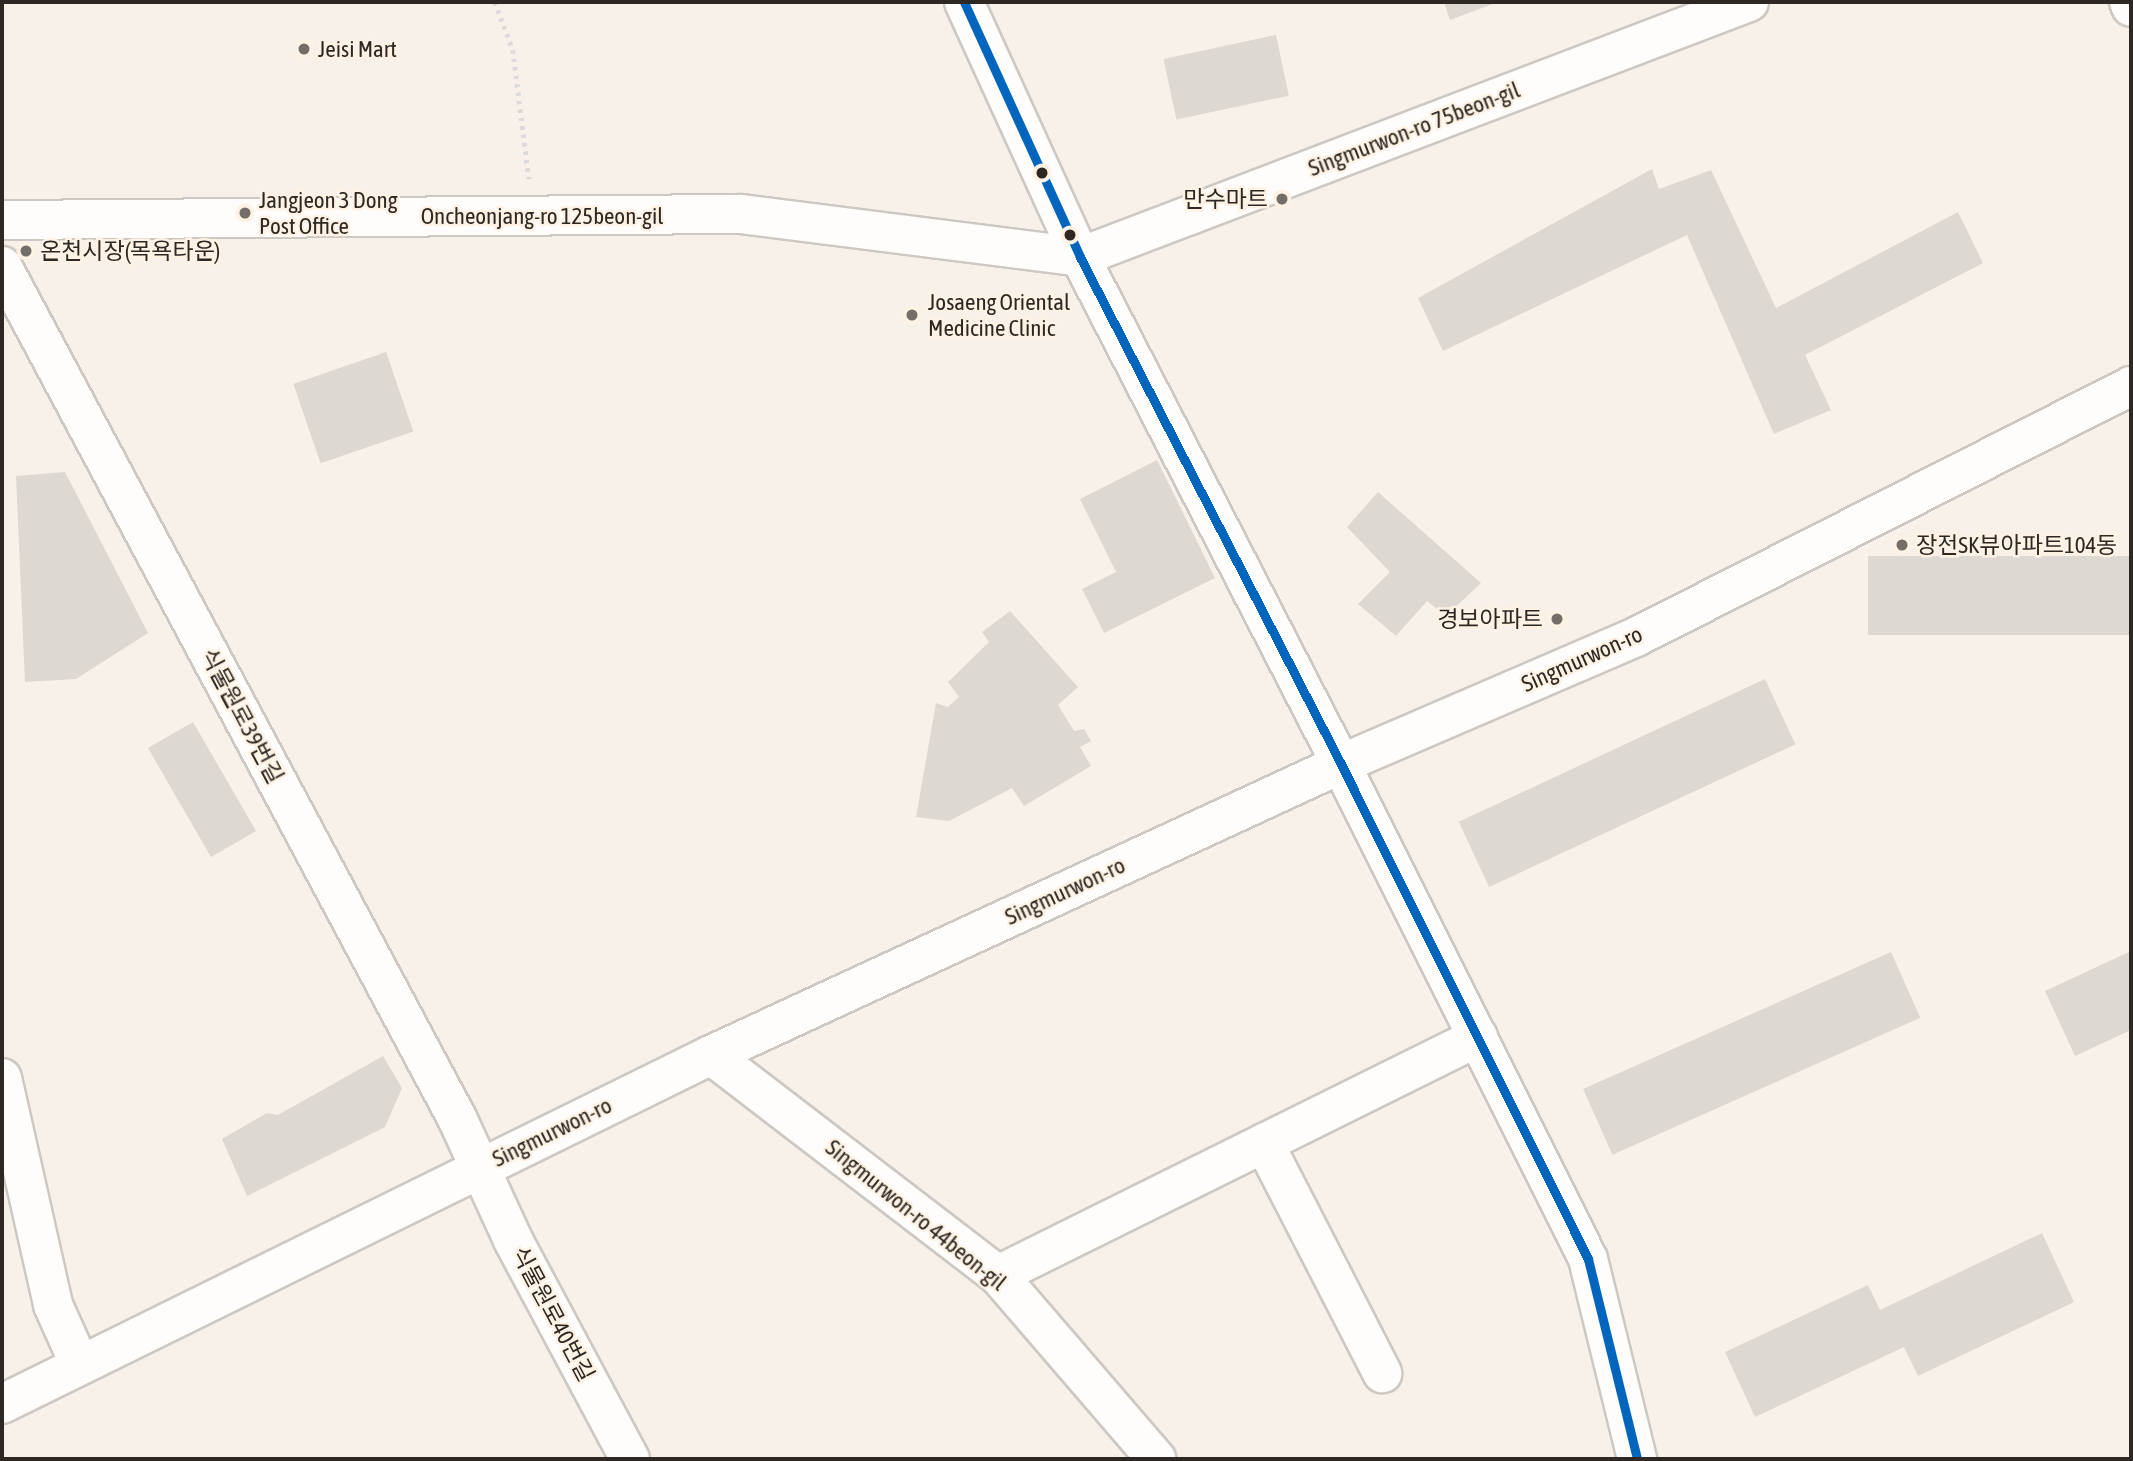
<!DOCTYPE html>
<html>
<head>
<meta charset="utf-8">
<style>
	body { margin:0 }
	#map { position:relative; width:2133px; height:1461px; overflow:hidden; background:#f7f1ea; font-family:"Asap Condensed","Noto Sans KR",sans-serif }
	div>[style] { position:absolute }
	.building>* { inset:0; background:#ded8d3; transform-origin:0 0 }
	.path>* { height:4.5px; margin-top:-2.25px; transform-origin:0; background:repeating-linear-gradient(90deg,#dddbd9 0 3.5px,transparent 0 8.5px) }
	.roads { filter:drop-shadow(2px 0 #cdc8c2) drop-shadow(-2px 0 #cdc8c2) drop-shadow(0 2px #cdc8c2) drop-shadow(0 -2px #cdc8c2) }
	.street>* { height:38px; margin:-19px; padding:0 19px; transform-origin:19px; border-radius:19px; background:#fefdfc }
	.secondary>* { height:38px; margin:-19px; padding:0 19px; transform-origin:19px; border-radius:19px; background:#fefdfc }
	.bus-1>* { height:9px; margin:-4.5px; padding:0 4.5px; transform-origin:4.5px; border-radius:4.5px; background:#0065bd }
	.dots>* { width:19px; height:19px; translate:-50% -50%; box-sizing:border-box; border:4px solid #fdf2e4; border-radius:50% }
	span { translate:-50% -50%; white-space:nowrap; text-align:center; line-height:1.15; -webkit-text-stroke:5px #fdf2e4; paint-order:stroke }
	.poi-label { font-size:23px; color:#2d2823 }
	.left { translate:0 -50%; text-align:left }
	.right { translate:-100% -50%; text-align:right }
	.street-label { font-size:23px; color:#2d2823 }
	.frame { position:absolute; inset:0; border:4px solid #2d2823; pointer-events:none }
</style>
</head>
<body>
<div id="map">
	<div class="building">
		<div style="clip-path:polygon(1444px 2px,1498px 2px,1450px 20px)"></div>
		<div style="left:1276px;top:35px;width:62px;height:115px;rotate:78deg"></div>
		<div style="clip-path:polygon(1652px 169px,1659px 189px,1711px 170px,1776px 308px,1958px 212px,1983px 263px,1805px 355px,1831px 410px,1774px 434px,1687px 235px,1443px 351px,1418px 298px)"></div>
		<div style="left:386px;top:352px;width:84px;height:98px;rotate:71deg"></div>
		<div style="clip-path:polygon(1157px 460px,1215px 578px,1104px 633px,1082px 589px,1116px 572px,1080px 499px)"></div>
		<div style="clip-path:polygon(65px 472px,148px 633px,76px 679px,25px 682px,16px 476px)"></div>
		<div style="clip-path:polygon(1378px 492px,1481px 583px,1446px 616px,1427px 601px,1396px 636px,1358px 604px,1390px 572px,1347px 527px)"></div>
		<div style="left:2131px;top:556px;width:79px;height:263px;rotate:90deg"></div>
		<div style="clip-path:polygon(1010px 611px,1078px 687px,1058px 705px,1074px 731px,1084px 729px,1091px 741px,1080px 747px,1091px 766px,1024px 806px,1012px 788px,949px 821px,916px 817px,936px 703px,948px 707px,959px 697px,948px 682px,989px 642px,982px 632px)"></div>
		<div style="left:1765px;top:679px;width:72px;height:338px;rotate:65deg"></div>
		<div style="left:193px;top:722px;width:126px;height:52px;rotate:60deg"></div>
		<div style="clip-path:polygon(2131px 951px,2131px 1030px,2075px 1056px,2045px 991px)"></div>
		<div style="left:1891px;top:952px;width:72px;height:337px;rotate:66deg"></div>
		<div style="clip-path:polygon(383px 1056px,402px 1088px,385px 1127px,247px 1196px,222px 1139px,267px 1113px,278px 1115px)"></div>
		<div style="clip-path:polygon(2042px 1233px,2074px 1302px,1918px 1376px,1904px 1347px,1755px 1417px,1725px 1352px,1868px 1285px,1880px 1310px)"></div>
	</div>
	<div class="path">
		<div style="left:495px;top:2px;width:51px;rotate:69.4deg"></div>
		<div style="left:513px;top:50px;width:130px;rotate:82.9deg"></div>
	</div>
	<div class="roads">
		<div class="street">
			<div style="left:2129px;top:2px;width:5px;rotate:68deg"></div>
			<div style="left:2px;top:220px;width:739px;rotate:-0.47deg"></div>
			<div style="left:741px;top:214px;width:342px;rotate:7.2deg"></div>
			<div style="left:1080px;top:257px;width:716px;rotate:-20.87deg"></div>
			<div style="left:2px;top:266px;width:966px;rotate:61.9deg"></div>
			<div style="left:457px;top:1118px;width:134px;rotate:65.3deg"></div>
			<div style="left:513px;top:1240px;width:248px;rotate:61.9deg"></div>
			<div style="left:711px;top:1055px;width:362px;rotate:37.5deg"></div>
			<div style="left:998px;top:1275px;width:243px;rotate:49.3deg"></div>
			<div style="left:2px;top:1078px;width:233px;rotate:77.3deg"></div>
			<div style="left:53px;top:1305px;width:66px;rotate:65.8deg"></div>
			<div style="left:1264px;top:1143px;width:259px;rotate:62.8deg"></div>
			<div style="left:998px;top:1275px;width:536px;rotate:-26.37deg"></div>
		</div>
		<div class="secondary">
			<div style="left:964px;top:2px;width:280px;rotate:65.5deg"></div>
			<div style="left:1080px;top:257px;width:570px;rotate:62.76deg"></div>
			<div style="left:1341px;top:764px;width:553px;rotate:63.48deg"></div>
			<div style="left:1588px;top:1259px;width:206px;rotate:76.2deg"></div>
			<div style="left:2px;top:1404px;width:790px;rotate:-26.21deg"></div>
			<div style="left:711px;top:1055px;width:694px;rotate:-24.79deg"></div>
			<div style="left:1341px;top:764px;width:323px;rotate:-23.3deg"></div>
			<div style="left:1638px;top:636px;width:553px;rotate:-26.89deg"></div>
		</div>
	</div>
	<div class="bus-1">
		<div style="left:964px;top:2px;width:280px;rotate:65.5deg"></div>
		<div style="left:1080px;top:257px;width:570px;rotate:62.76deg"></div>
		<div style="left:1341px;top:764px;width:553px;rotate:63.48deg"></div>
		<div style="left:1588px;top:1259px;width:206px;rotate:76.2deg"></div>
	</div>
	<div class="dots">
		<div style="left:304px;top:49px;background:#746e69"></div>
		<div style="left:1042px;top:173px;background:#2d2823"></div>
		<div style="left:1282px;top:199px;background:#746e69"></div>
		<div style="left:245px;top:213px;background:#746e69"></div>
		<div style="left:1070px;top:235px;background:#2d2823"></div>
		<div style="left:26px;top:251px;background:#746e69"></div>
		<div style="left:912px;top:315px;background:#746e69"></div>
		<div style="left:1902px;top:545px;background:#746e69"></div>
		<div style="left:1557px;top:619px;background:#746e69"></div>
	</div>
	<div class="poi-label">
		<span class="left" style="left:318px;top:49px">Jeisi Mart</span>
		<span class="right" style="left:1268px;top:199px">만수마트</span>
		<span class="left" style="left:259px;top:213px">Jangjeon 3 Dong<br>Post Office</span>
		<span class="left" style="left:40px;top:251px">온천시장(목욕타운)</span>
		<span class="left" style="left:928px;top:315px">Josaeng Oriental<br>Medicine Clinic</span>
		<span class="left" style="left:1916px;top:545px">장전SK뷰아파트104동</span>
		<span class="right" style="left:1543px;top:619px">경보아파트</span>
	</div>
	<div class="street-label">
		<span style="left:1414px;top:129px;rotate:-21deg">Singmurwon-ro 75beon-gil</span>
		<span style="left:542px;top:216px">Oncheonjang-ro 125beon-gil</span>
		<span style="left:1582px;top:659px;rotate:-24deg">Singmurwon-ro</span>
		<span style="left:242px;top:716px;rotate:62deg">식물원로39번길</span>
		<span style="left:1065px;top:891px;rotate:-25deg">Singmurwon-ro</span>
		<span style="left:552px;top:1132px;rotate:-26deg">Singmurwon-ro</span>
		<span style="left:916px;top:1215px;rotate:39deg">Singmurwon-ro 44beon-gil</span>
		<span style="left:553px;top:1314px;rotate:62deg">식물원로40번길</span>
	</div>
	<div class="frame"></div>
</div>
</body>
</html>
